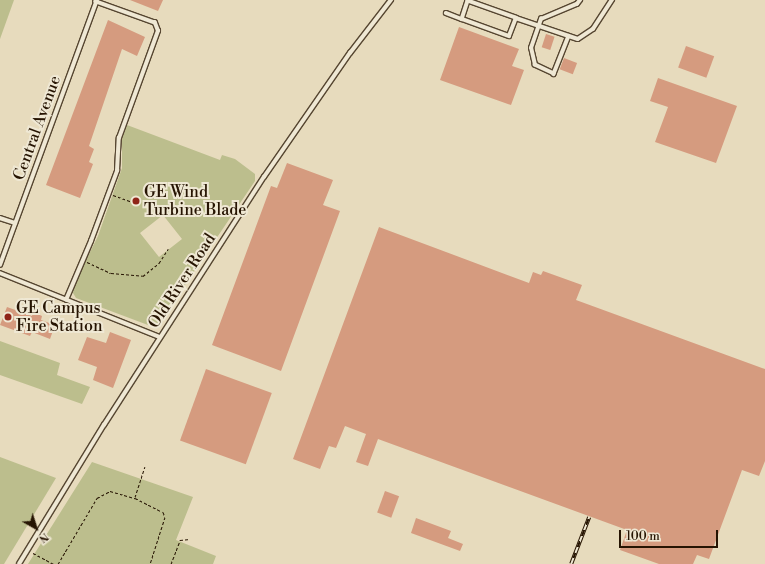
<!DOCTYPE html>
<html>
<head>
<meta charset="utf-8">
<style>
	body { margin:0 }
	#map { position:relative; width:765px; height:564px; overflow:hidden; background:#e7dbbd; font-family:"Libre Bodoni",serif }
	div>[style] { position:absolute }
	.green>* { inset:0; background:#bcbe8d }
	.building>* { inset:0; background:#d59b7f; transform-origin:0 0 }
	.path>* { height:1px; margin-top:-0.5px; transform-origin:0; background:repeating-linear-gradient(90deg,#261402 0 3px,transparent 0 5px) }
	.roads { filter:drop-shadow(1px 0 #564631) drop-shadow(-1px 0 #564631) drop-shadow(0 1px #564631) drop-shadow(0 -1px #564631) }
	.service>* { height:3.5px; margin:-1.75px; padding:0 1.75px; transform-origin:1.75px; border-radius:1.75px; background:#efe8d4 }
	.rail>* { height:3.5px; margin-top:-1.75px; transform-origin:0; background:repeating-linear-gradient(90deg,#efe8d4 0 6px,#261402 0 12px); box-sizing:border-box; border-block:1px solid #261402 }
	.dots>* { width:11px; height:11px; translate:-50% -50%; box-sizing:border-box; border:2px solid #efe8d4; border-radius:50% }
	span { translate:-50% -50%; white-space:nowrap; text-align:center; line-height:1.15; -webkit-text-stroke:4px #efe8d4; paint-order:stroke }
	.street-label { font-size:16px; color:#261402 }
	.poi-label { font-size:16px; color:#261402 }
	.left { translate:0 -50%; text-align:left }
	.north { position:absolute; left:16px; top:508px; width:40px; height:40px; -webkit-text-stroke:3px #efe8d4; paint-order:stroke; rotate:141deg; font-size:11px; font-weight:700; line-height:16px; text-align:center; color:#261402 }
	.north::after { content:''; display:block; margin:auto; width:14px; height:18px; background:#261402; clip-path:polygon(50% 0,100% 100%,50% 72%,0 100%) }
	.scale { position:absolute; left:619px; top:530px; width:99px; height:18px; box-sizing:border-box; border:2px solid #261402; border-top:0; padding-left:5px; font-size:12px; line-height:14px; white-space:nowrap; color:#261402; -webkit-text-stroke:3px #efe8d4; paint-order:stroke }
</style>
</head>
<body>
<div id="map">
	<div class="green">
		<div style="clip-path:polygon(0 0,14px 0,0 39px)"></div>
		<div style="clip-path:polygon(evenodd,127px 125px,220px 160px,222px 155px,235px 159px,255px 174px,255px 181px,156px 328px,76px 298px,73px 293px,74px 284px,98px 236px,122px 168px,122px 139px,127px 125px,163px 215px,182px 239px,159px 257px,140px 233px,163px 215px)"></div>
		<div style="clip-path:polygon(0 341px,60px 363px,57px 375px,90px 387px,82px 404px,0 375px)"></div>
		<div style="clip-path:polygon(0 457px,56px 478px,4px 564px,0 564px)"></div>
		<div style="clip-path:polygon(92px 462px,193px 497px,176px 540px,216px 556px,213px 564px,28px 564px)"></div>
	</div>
	<div class="building">
		<div style="clip-path:polygon(130px 0,163px 0,158px 11px)"></div>
		<div style="clip-path:polygon(108px 20px,145px 37px,137px 56px,122px 49px,89px 146px,94px 149px,89px 162px,93px 164px,80px 198px,46px 185px)"></div>
		<div style="clip-path:polygon(459px 27px,519px 49px,512px 66px,524px 70px,511px 105px,440px 80px)"></div>
		<div style="left:546px;top:34px;width:9px;height:14px;rotate:18deg"></div>
		<div style="left:686px;top:46px;width:30px;height:23px;rotate:20deg"></div>
		<div style="left:564px;top:58px;width:14px;height:12px;rotate:21deg"></div>
		<div style="clip-path:polygon(658px 78px,737px 106px,716px 163px,655px 142px,668px 107px,650px 101px)"></div>
		<div style="clip-path:polygon(287px 163px,333px 180px,323px 205px,340px 211px,281px 371px,212px 345px,271px 186px,277px 188px)"></div>
		<div style="clip-path:polygon(379px 227px,529px 283px,533px 272px,541px 275px,543px 271px,582px 285px,576px 300px,765px 369px,765px 461px,759px 476px,742px 470px,709px 559px,697px 555px,693px 564px,659px 564px,620px 550px,627px 530px,378px 439px,368px 466px,356px 462px,366px 434px,345px 426px,336px 448px,329px 446px,320px 469px,293px 459px)"></div>
		<div style="clip-path:polygon(7px 307px,32px 316px,33px 312px,42px 316px,41px 320px,55px 325px,50px 339px,32px 332px,30px 336px,0 325px)"></div>
		<div style="clip-path:polygon(110px 332px,131px 340px,113px 388px,93px 380px,97px 367px,78px 360px,87px 337px,106px 343px)"></div>
		<div style="left:206px;top:369px;width:70px;height:76px;rotate:20deg"></div>
		<div style="left:385px;top:491px;width:15px;height:23px;rotate:20deg"></div>
		<div style="clip-path:polygon(416px 518px,451px 531px,448px 538px,463px 544px,460px 551px,411px 533px)"></div>
	</div>
	<div class="path">
		<div style="left:113px;top:195px;width:20px;rotate:20deg"></div>
		<div style="left:87px;top:262px;width:26px;rotate:25deg"></div>
		<div style="left:111px;top:273px;width:32px;rotate:5deg"></div>
		<div style="left:143px;top:276px;width:21px;rotate:-39deg"></div>
		<div style="left:159px;top:263px;width:17px;rotate:-57deg"></div>
		<div style="left:135px;top:497px;width:32px;rotate:-72deg"></div>
		<div style="left:33px;top:553px;width:24px;rotate:28deg"></div>
		<div style="left:58px;top:564px;width:77px;rotate:-59.4deg"></div>
		<div style="left:97px;top:498px;width:15px;rotate:-28deg"></div>
		<div style="left:110px;top:491px;width:26px;rotate:16deg"></div>
		<div style="left:135px;top:498px;width:31px;rotate:27deg"></div>
		<div style="left:163px;top:512px;width:5px;rotate:68deg"></div>
		<div style="left:165px;top:517px;width:49px;rotate:107.7deg"></div>
		<div style="left:171px;top:564px;width:26px;rotate:-69deg"></div>
		<div style="left:180px;top:540px;width:10px;rotate:-6deg"></div>
	</div>
	<div class="roads">
		<div class="service">
			<div style="left:446px;top:13px;width:17px;rotate:21deg"></div>
			<div style="left:462px;top:19px;width:50px;rotate:19.9deg"></div>
			<div style="left:509px;top:36px;width:19px;rotate:-69deg"></div>
			<div style="left:516px;top:18px;width:51px;rotate:-160.5deg"></div>
			<div style="left:468px;top:1px;width:19px;rotate:108deg"></div>
			<div style="left:516px;top:18px;width:65px;rotate:18.7deg"></div>
			<div style="left:578px;top:39px;width:18px;rotate:-34deg"></div>
			<div style="left:593px;top:29px;width:35px;rotate:-57deg"></div>
			<div style="left:569px;top:36px;width:41px;rotate:111.5deg"></div>
			<div style="left:554px;top:74px;width:21px;rotate:-155deg"></div>
			<div style="left:535px;top:65px;width:17px;rotate:-103deg"></div>
			<div style="left:531px;top:48px;width:31px;rotate:-71deg"></div>
			<div style="left:541px;top:19px;width:39px;rotate:-23deg"></div>
			<div style="left:577px;top:4px;width:5px;rotate:-53deg"></div>
			<div style="left:0;top:218px;width:16px;rotate:18deg"></div>
			<div style="left:0;top:265px;width:282px;rotate:-69.9deg"></div>
			<div style="left:0;top:273px;width:172px;rotate:21.8deg"></div>
			<div style="left:66px;top:300px;width:64px;rotate:-67deg"></div>
			<div style="left:91px;top:241px;width:75px;rotate:-69.6deg"></div>
			<div style="left:117px;top:171px;width:33px;rotate:-87deg"></div>
			<div style="left:119px;top:138px;width:114px;rotate:-70deg"></div>
			<div style="left:158px;top:31px;width:9px;rotate:-111deg"></div>
			<div style="left:155px;top:23px;width:63px;rotate:-160.4deg"></div>
			<div style="left:19px;top:564px;width:163px;rotate:-58.6deg"></div>
			<div style="left:104px;top:425px;width:295px;rotate:-57.2deg"></div>
			<div style="left:264px;top:177px;width:151px;rotate:-55.3deg"></div>
			<div style="left:350px;top:53px;width:67px;rotate:-52.3deg"></div>
		</div>
	</div>
	<div class="rail">
		<div style="left:571px;top:564px;width:50px;rotate:-69deg"></div>
	</div>
	<div class="dots">
		<div style="left:136px;top:201px;background:#8f2418"></div>
		<div style="left:8px;top:317px;background:#8f2418"></div>
	</div>
	<div class="street-label">
		<span style="left:37px;top:128px;rotate:-70deg">Central Avenue</span>
		<span style="left:182px;top:281px;rotate:-57deg">Old River Road</span>
	</div>
	<div class="poi-label">
		<span class="left" style="left:144px;top:201px">GE Wind<br>Turbine Blade</span>
		<span class="left" style="left:16px;top:317px">GE Campus<br>Fire Station</span>
	</div>
	<div class="north">N</div>
	<div class="scale">100 m</div>
</div>
</body>
</html>
